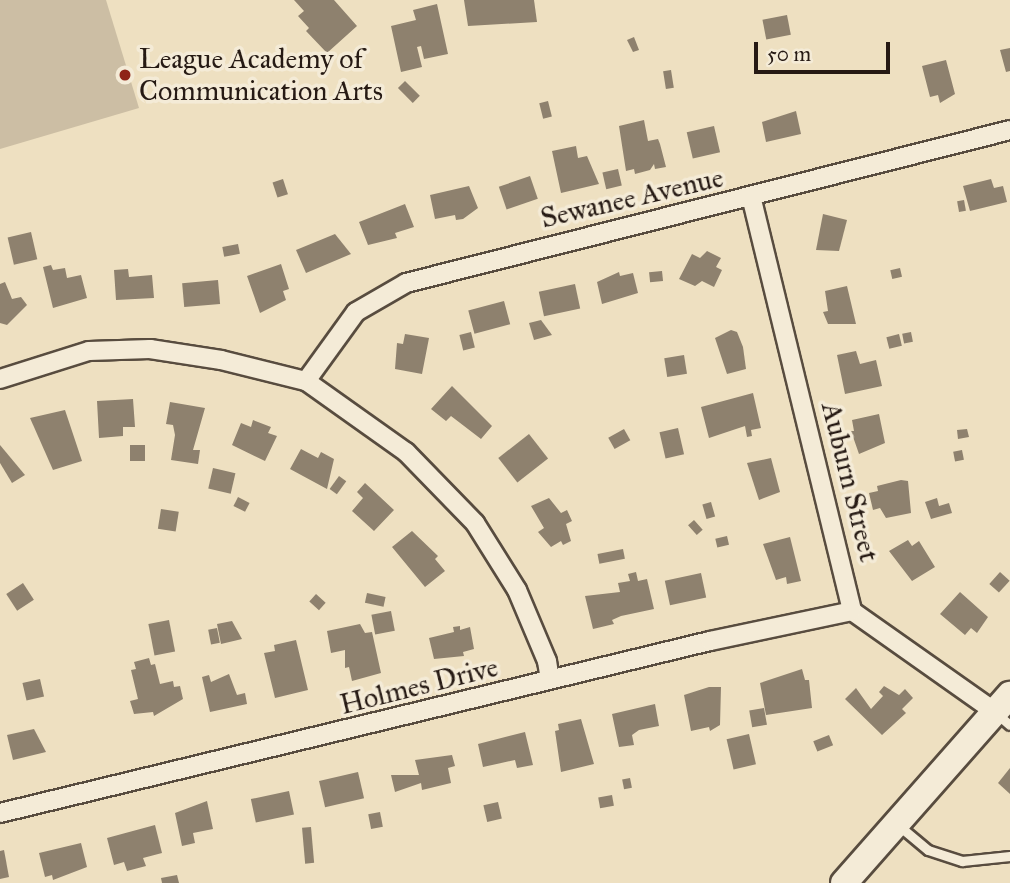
<!DOCTYPE html>
<html>
<head>
<meta charset="utf-8">
<style>
	body { margin:0 }
	#map { position:relative; width:1010px; height:883px; overflow:hidden; background:#eee0c1; font-family:"IM FELL Great Primer",serif }
	div>[style] { position:absolute }
	.green>* { inset:0; background:#ccbea4 }
	.building>* { inset:0; background:#8e816e; transform-origin:0 0 }
	.roads { filter:drop-shadow(2px 0 #584c3f) drop-shadow(-2px 0 #584c3f) drop-shadow(0 2px #584c3f) drop-shadow(0 -2px #584c3f) }
	.lane>* { height:9px; margin:-4.5px; padding:0 4.5px; transform-origin:4.5px; border-radius:4.5px; background:#f4ebd7 }
	.street>* { height:18px; margin:-9px; padding:0 9px; transform-origin:9px; border-radius:9px; background:#f4ebd7 }
	.secondary>* { height:26px; margin:-13px; padding:0 13px; transform-origin:13px; border-radius:13px; background:#f4ebd7 }
	.dots>* { width:19px; height:19px; translate:-50% -50%; box-sizing:border-box; border:4px solid #f4ebd7; border-radius:50% }
	span { translate:-50% -50%; white-space:nowrap; text-align:center; line-height:1.15; -webkit-text-stroke:7px #f4ebd7; paint-order:stroke }
	.poi-label { font-size:28px; color:#261a14 }
	.left { translate:0 -50%; text-align:left }
	.street-label { font-size:28px; color:#261a14 }
	.scale { position:absolute; left:754px; top:42px; width:136px; height:32px; box-sizing:border-box; border:4px solid #261a14; border-top:0; padding-left:9px; font-size:21px; line-height:24px; white-space:nowrap; color:#261a14; -webkit-text-stroke:5px #f4ebd7; paint-order:stroke }
</style>
</head>
<body>
<div id="map">
	<div class="green">
		<div style="clip-path:polygon(0 0,106px 0,139px 108px,0 149px)"></div>
	</div>
	<div class="building">
		<div style="clip-path:polygon(294px 0,334px 0,357px 26px,327px 53px,306px 31px,309px 28px,298px 16px,304px 11px)"></div>
		<div style="clip-path:polygon(464px 0,534px 0,537px 22px,468px 26px)"></div>
		<div style="clip-path:polygon(437px 4px,448px 54px,424px 59px,421px 46px,417px 47px,422px 67px,401px 72px,391px 26px,416px 20px,413px 10px)"></div>
		<div style="left:787px;top:15px;width:20px;height:25px;rotate:79deg"></div>
		<div style="clip-path:polygon(634px 37px,639px 50px,633px 52px,627px 40px)"></div>
		<div style="clip-path:polygon(1010px 48px,1010px 71px,1006px 72px,1000px 50px)"></div>
		<div style="clip-path:polygon(946px 60px,955px 94px,940px 103px,938px 95px,930px 97px,922px 66px)"></div>
		<div style="left:671px;top:70px;width:18px;height:8px;rotate:81deg"></div>
		<div style="left:405px;top:81px;width:21px;height:10px;rotate:45deg"></div>
		<div style="left:548px;top:101px;width:16px;height:9px;rotate:76deg"></div>
		<div style="clip-path:polygon(796px 111px,801px 134px,766px 142px,762px 122px)"></div>
		<div style="clip-path:polygon(644px 120px,648px 141px,658px 139px,660px 144px,666px 167px,655px 169px,654px 164px,650px 170px,635px 174px,634px 169px,626px 171px,619px 126px)"></div>
		<div style="left:714px;top:126px;width:27px;height:28px;rotate:77deg"></div>
		<div style="clip-path:polygon(576px 146px,578px 158px,587px 156px,599px 184px,561px 193px,552px 151px)"></div>
		<div style="left:618px;top:169px;width:17px;height:16px;rotate:77deg"></div>
		<div style="left:530px;top:176px;width:24px;height:33px;rotate:71deg"></div>
		<div style="left:283px;top:179px;width:16px;height:11px;rotate:72deg"></div>
		<div style="clip-path:polygon(991px 179px,994px 188px,1003px 186px,1007px 202px,970px 211px,963px 186px)"></div>
		<div style="clip-path:polygon(469px 186px,478px 208px,463px 219px,456px 220px,455px 215px,435px 219px,430px 195px)"></div>
		<div style="left:964px;top:200px;width:11px;height:7px;rotate:80deg"></div>
		<div style="clip-path:polygon(405px 204px,414px 227px,395px 233px,397px 238px,368px 245px,359px 222px)"></div>
		<div style="clip-path:polygon(823px 214px,847px 220px,839px 251px,816px 250px)"></div>
		<div style="left:31px;top:232px;width:28px;height:24px;rotate:77deg"></div>
		<div style="clip-path:polygon(335px 234px,351px 254px,306px 273px,296px 250px)"></div>
		<div style="left:238px;top:244px;width:10px;height:16px;rotate:79deg"></div>
		<div style="clip-path:polygon(707px 251px,721px 258px,716px 267px,722px 270px,714px 287px,702px 281px,695px 286px,679px 279px,692px 254px,700px 258px)"></div>
		<div style="clip-path:polygon(281px 264px,289px 289px,283px 291px,286px 300px,260px 313px,247px 276px)"></div>
		<div style="clip-path:polygon(51px 265px,53px 270px,65px 268px,67px 278px,81px 275px,87px 298px,53px 308px,43px 267px)"></div>
		<div style="left:900px;top:268px;width:9px;height:10px;rotate:77deg"></div>
		<div style="clip-path:polygon(128px 269px,129px 277px,152px 275px,154px 298px,116px 300px,114px 270px)"></div>
		<div style="left:662px;top:271px;width:10px;height:13px;rotate:84deg"></div>
		<div style="clip-path:polygon(619px 272px,620px 276px,633px 273px,638px 293px,602px 304px,597px 282px)"></div>
		<div style="left:218px;top:280px;width:24px;height:36px;rotate:85deg"></div>
		<div style="clip-path:polygon(5px 282px,12px 299px,21px 297px,27px 305px,7px 325px,0 323px,0 284px)"></div>
		<div style="left:575px;top:284px;width:25px;height:37px;rotate:78deg"></div>
		<div style="clip-path:polygon(847px 286px,856px 324px,828px 324px,823px 312px,828px 311px,825px 291px)"></div>
		<div style="left:504px;top:301px;width:24px;height:37px;rotate:75deg"></div>
		<div style="clip-path:polygon(541px 320px,552px 335px,534px 340px,529px 323px)"></div>
		<div style="clip-path:polygon(731px 330px,737px 332px,743px 347px,746px 369px,727px 374px,715px 338px)"></div>
		<div style="left:471px;top:332px;width:16px;height:12px;rotate:76deg"></div>
		<div style="left:911px;top:332px;width:10px;height:9px;rotate:79deg"></div>
		<div style="clip-path:polygon(405px 334px,429px 338px,422px 374px,395px 369px,397px 343px,403px 344px)"></div>
		<div style="left:899px;top:334px;width:12px;height:13px;rotate:76deg"></div>
		<div style="clip-path:polygon(856px 351px,860px 364px,876px 360px,882px 386px,845px 394px,837px 355px)"></div>
		<div style="left:684px;top:355px;width:19px;height:20px;rotate:81deg"></div>
		<div style="clip-path:polygon(452px 386px,492px 426px,481px 439px,451px 416px,446px 421px,431px 409px)"></div>
		<div style="clip-path:polygon(753px 393px,761px 428px,751px 430px,752px 436px,747px 437px,745px 426px,709px 438px,701px 407px)"></div>
		<div style="clip-path:polygon(133px 399px,135px 427px,123px 427px,123px 436px,99px 438px,97px 401px)"></div>
		<div style="clip-path:polygon(170px 402px,205px 408px,193px 450px,200px 450px,198px 464px,171px 460px,175px 435px,173px 425px,166px 424px)"></div>
		<div style="clip-path:polygon(65px 410px,82px 461px,53px 470px,30px 418px)"></div>
		<div style="clip-path:polygon(879px 414px,885px 443px,859px 454px,851px 431px,854px 431px,852px 420px)"></div>
		<div style="clip-path:polygon(253px 420px,271px 427px,268px 433px,277px 436px,265px 461px,232px 445px,241px 423px,251px 427px)"></div>
		<div style="left:678px;top:428px;width:27px;height:19px;rotate:77deg"></div>
		<div style="left:624px;top:429px;width:13px;height:18px;rotate:61deg"></div>
		<div style="clip-path:polygon(967px 429px,969px 437px,958px 439px,957px 430px)"></div>
		<div style="left:529px;top:434px;width:31px;height:39px;rotate:52deg"></div>
		<div style="clip-path:polygon(0 445px,25px 475px,12px 483px,0 463px)"></div>
		<div style="left:130px;top:445px;width:15px;height:16px"></div>
		<div style="clip-path:polygon(301px 449px,318px 458px,321px 452px,334px 459px,327px 489px,290px 469px)"></div>
		<div style="left:962px;top:450px;width:10px;height:9px;rotate:79deg"></div>
		<div style="clip-path:polygon(771px 458px,780px 492px,759px 500px,747px 463px)"></div>
		<div style="left:213px;top:468px;width:23px;height:21px;rotate:13deg"></div>
		<div style="left:339px;top:476px;width:9px;height:16px;rotate:36deg"></div>
		<div style="clip-path:polygon(901px 480px,908px 481px,911px 513px,886px 518px,880px 508px,873px 510px,869px 493px,878px 491px,877px 486px)"></div>
		<div style="clip-path:polygon(365px 483px,394px 510px,374px 531px,352px 511px,363px 498px,357px 492px)"></div>
		<div style="left:238px;top:497px;width:13px;height:10px;rotate:27deg"></div>
		<div style="clip-path:polygon(549px 498px,561px 513px,567px 510px,572px 521px,566px 524px,571px 541px,563px 545px,561px 541px,551px 547px,538px 532px,544px 528px,531px 506px)"></div>
		<div style="clip-path:polygon(937px 498px,939px 506px,949px 503px,952px 513px,931px 519px,925px 502px)"></div>
		<div style="left:711px;top:502px;width:15px;height:9px;rotate:74deg"></div>
		<div style="left:161px;top:509px;width:18px;height:20px;rotate:9deg"></div>
		<div style="left:694px;top:520px;width:13px;height:8px;rotate:48deg"></div>
		<div style="clip-path:polygon(412px 531px,438px 556px,435px 559px,445px 571px,425px 587px,392px 547px)"></div>
		<div style="left:727px;top:536px;width:9px;height:12px;rotate:77deg"></div>
		<div style="clip-path:polygon(790px 537px,801px 581px,787px 584px,786px 577px,776px 580px,763px 544px)"></div>
		<div style="clip-path:polygon(908px 540px,912px 546px,919px 541px,935px 567px,912px 581px,889px 551px)"></div>
		<div style="left:623px;top:549px;width:10px;height:26px;rotate:79deg"></div>
		<div style="clip-path:polygon(636px 572px,638px 581px,647px 579px,654px 609px,621px 616px,612px 620px,614px 624px,593px 629px,585px 596px,620px 592px,618px 583px,630px 581px,628px 574px)"></div>
		<div style="left:1000px;top:572px;width:13px;height:16px;rotate:42deg"></div>
		<div style="left:701px;top:573px;width:25px;height:37px;rotate:78deg"></div>
		<div style="left:23px;top:583px;width:20px;height:20px;rotate:57deg"></div>
		<div style="clip-path:polygon(960px 592px,988px 617px,977px 633px,971px 628px,965px 635px,940px 614px)"></div>
		<div style="left:367px;top:593px;width:19px;height:10px;rotate:12deg"></div>
		<div style="left:316px;top:594px;width:13px;height:10px;rotate:42deg"></div>
		<div style="left:391px;top:611px;width:20px;height:20px;rotate:79deg"></div>
		<div style="left:169px;top:620px;width:32px;height:21px;rotate:79deg"></div>
		<div style="clip-path:polygon(232px 621px,242px 639px,221px 644px,217px 624px)"></div>
		<div style="clip-path:polygon(360px 624px,365px 633px,372px 632px,381px 673px,352px 681px,349px 667px,345px 668px,345px 650px,331px 653px,327px 631px)"></div>
		<div style="clip-path:polygon(460px 626px,460px 630px,470px 627px,474px 649px,463px 652px,464px 656px,434px 659px,429px 638px,454px 632px,453px 627px)"></div>
		<div style="left:217px;top:628px;width:15px;height:9px;rotate:79deg"></div>
		<div style="clip-path:polygon(296px 640px,308px 690px,275px 698px,264px 653px,275px 651px,274px 645px)"></div>
		<div style="clip-path:polygon(149px 658px,151px 665px,155px 664px,160px 684px,173px 681px,174px 687px,180px 686px,183px 699px,154px 716px,153px 712px,134px 714px,130px 701px,138px 699px,131px 670px,136px 669px,134px 662px)"></div>
		<div style="clip-path:polygon(802px 669px,805px 680px,809px 680px,812px 708px,766px 715px,760px 683px)"></div>
		<div style="clip-path:polygon(229px 674px,237px 695px,245px 693px,247px 704px,210px 712px,202px 677px,209px 675px,211px 682px)"></div>
		<div style="left:40px;top:679px;width:18px;height:18px;rotate:77deg"></div>
		<div style="clip-path:polygon(884px 686px,899px 695px,905px 689px,913px 698px,902px 709px,906px 713px,882px 735px,845px 699px,856px 688px,871px 709px,883px 696px,879px 692px)"></div>
		<div style="clip-path:polygon(709px 687px,721px 687px,720px 725px,710px 731px,709px 727px,691px 731px,684px 695px)"></div>
		<div style="clip-path:polygon(655px 704px,659px 726px,639px 730px,632px 735px,634px 745px,619px 747px,612px 714px)"></div>
		<div style="left:764px;top:708px;width:17px;height:15px;rotate:80deg"></div>
		<div style="clip-path:polygon(581px 719px,594px 764px,561px 772px,555px 731px,559px 730px,558px 724px)"></div>
		<div style="clip-path:polygon(34px 729px,46px 752px,13px 760px,7px 735px)"></div>
		<div style="clip-path:polygon(525px 732px,533px 765px,517px 768px,515px 760px,483px 767px,478px 744px)"></div>
		<div style="left:749px;top:734px;width:31px;height:23px;rotate:77deg"></div>
		<div style="left:829px;top:735px;width:11px;height:17px;rotate:68deg"></div>
		<div style="clip-path:polygon(452px 755px,455px 766px,448px 768px,451px 783px,422px 790px,421px 783px,395px 792px,391px 775px,419px 775px,415px 760px)"></div>
		<div style="clip-path:polygon(1010px 768px,1010px 794px,998px 783px)"></div>
		<div style="left:358px;top:772px;width:27px;height:40px;rotate:77deg"></div>
		<div style="left:630px;top:778px;width:10px;height:8px;rotate:79deg"></div>
		<div style="left:289px;top:791px;width:24px;height:39px;rotate:78deg"></div>
		<div style="left:612px;top:795px;width:11px;height:14px;rotate:80deg"></div>
		<div style="clip-path:polygon(207px 801px,213px 829px,193px 833px,195px 843px,182px 846px,175px 813px)"></div>
		<div style="left:498px;top:802px;width:17px;height:15px;rotate:77deg"></div>
		<div style="left:380px;top:812px;width:15px;height:12px;rotate:79deg"></div>
		<div style="clip-path:polygon(155px 825px,162px 853px,143px 858px,146px 866px,127px 871px,124px 862px,114px 865px,107px 838px)"></div>
		<div style="left:311px;top:827px;width:36px;height:9px;rotate:85deg"></div>
		<div style="clip-path:polygon(81px 843px,87px 867px,53px 880px,52px 875px,45px 877px,39px 853px)"></div>
		<div style="clip-path:polygon(4px 850px,9px 877px,0 879px,0 851px)"></div>
		<div style="clip-path:polygon(177px 875px,179px 883px,162px 883px,161px 878px)"></div>
	</div>
	<div class="roads">
		<div class="lane">
			<div style="left:996px;top:713px;width:18px;rotate:41deg"></div>
			<div style="left:898px;top:825px;width:39px;rotate:40deg"></div>
			<div style="left:928px;top:850px;width:36px;rotate:18deg"></div>
			<div style="left:962px;top:861px;width:48px;rotate:-5.9deg"></div>
		</div>
		<div class="street">
			<div style="left:751px;top:196px;width:427px;rotate:76.3deg"></div>
			<div style="left:852px;top:611px;width:175px;rotate:35.2deg"></div>
			<div style="left:0;top:379px;width:93px;rotate:-17.5deg"></div>
			<div style="left:89px;top:351px;width:61px;rotate:-1.9deg"></div>
			<div style="left:150px;top:349px;width:72px;rotate:8.8deg"></div>
			<div style="left:221px;top:360px;width:88px;rotate:13.9deg"></div>
			<div style="left:306px;top:381px;width:123px;rotate:35.4deg"></div>
			<div style="left:406px;top:452px;width:99px;rotate:45.8deg"></div>
			<div style="left:475px;top:523px;width:79px;rotate:57.9deg"></div>
			<div style="left:517px;top:590px;width:77px;rotate:67.1deg"></div>
			<div style="left:547px;top:661px;width:18px;rotate:81deg"></div>
			<div style="left:306px;top:381px;width:85px;rotate:-54.1deg"></div>
			<div style="left:356px;top:312px;width:58px;rotate:-30.1deg"></div>
			<div style="left:406px;top:283px;width:623px;rotate:-14.21deg"></div>
			<div style="left:0;top:813px;width:731px;rotate:-13.62deg"></div>
			<div style="left:710px;top:641px;width:145px;rotate:-11.9deg"></div>
		</div>
		<div class="secondary">
			<div style="left:844px;top:883px;width:251px;rotate:-48.6deg"></div>
		</div>
	</div>
	<div class="dots">
		<div style="left:125px;top:75px;background:#8f2418"></div>
	</div>
	<div class="poi-label">
		<span class="left" style="left:139px;top:75px">League Academy of<br>Communication Arts</span>
	</div>
	<div class="street-label">
		<span style="left:632px;top:198px;rotate:-13deg">Sewanee Avenue</span>
		<span style="left:850px;top:482px;rotate:76deg">Auburn Street</span>
		<span style="left:419px;top:686px;rotate:-14deg">Holmes Drive</span>
	</div>
	<div class="scale">50 m</div>
</div>
</body>
</html>
